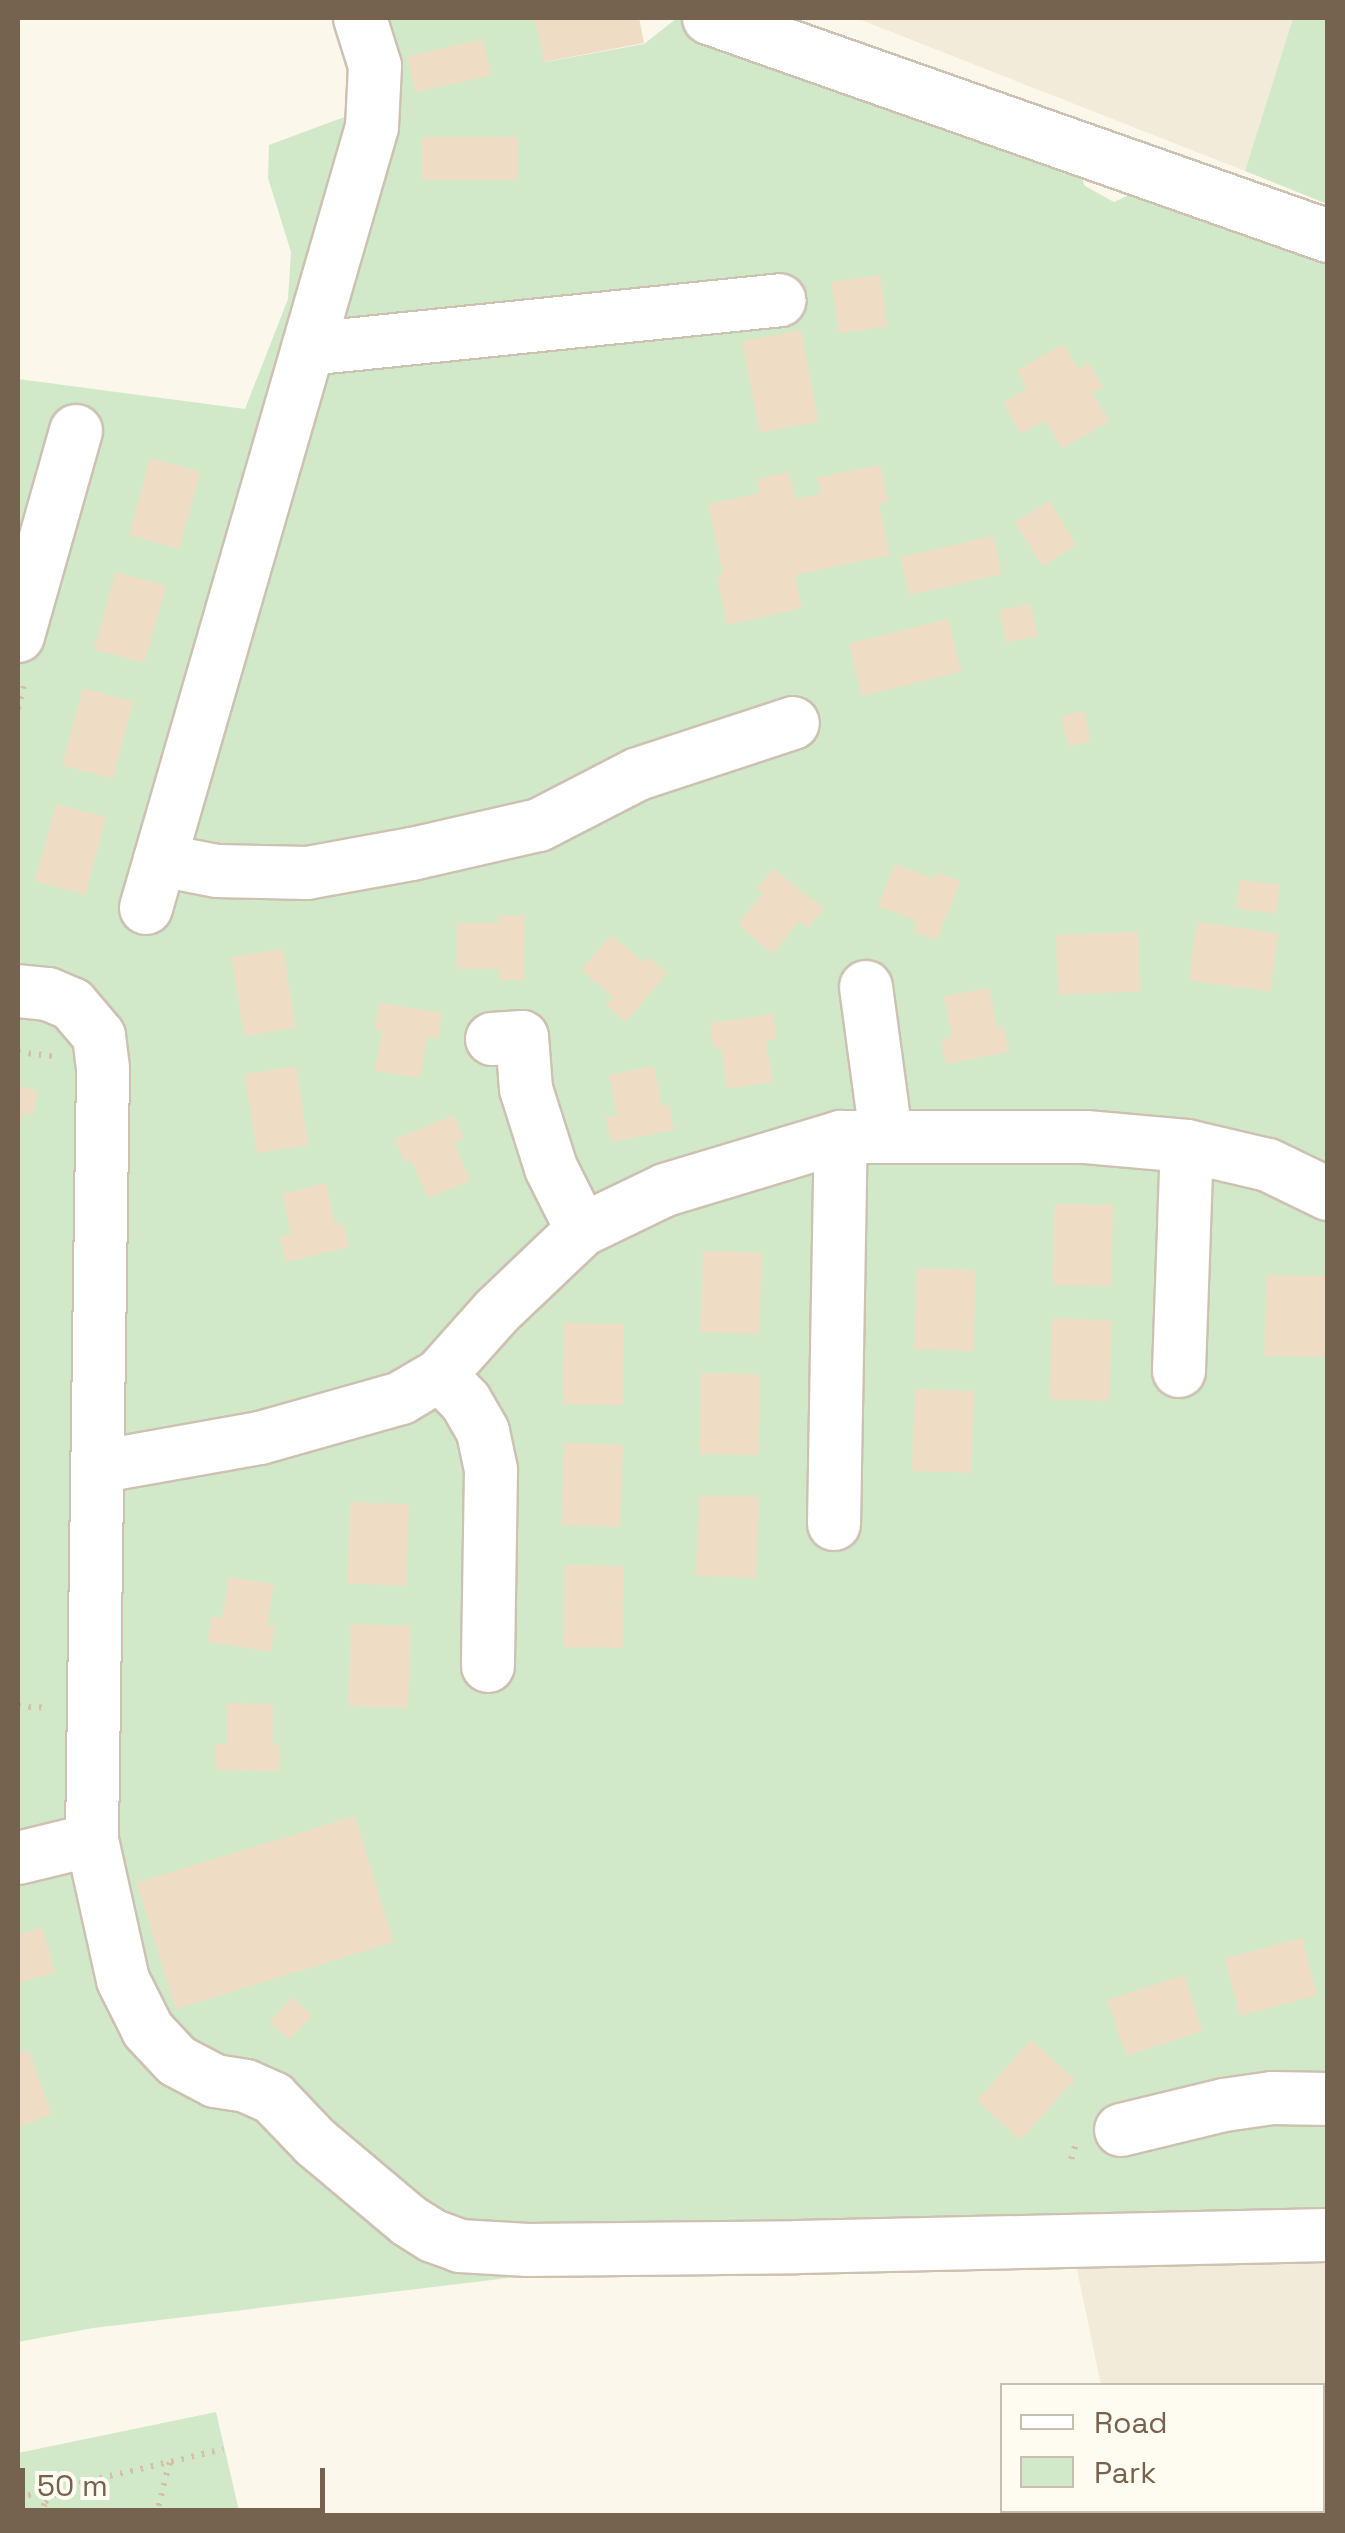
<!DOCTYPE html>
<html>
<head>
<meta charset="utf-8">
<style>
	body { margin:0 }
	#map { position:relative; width:1345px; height:2533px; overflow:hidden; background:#fbf7eb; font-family:"Space Grotesk",sans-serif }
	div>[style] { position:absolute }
	.residential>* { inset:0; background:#f3ebd9 }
	.green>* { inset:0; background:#d1e9c9 }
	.building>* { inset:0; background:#efdcc4; transform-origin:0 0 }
	.path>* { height:6px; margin-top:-3px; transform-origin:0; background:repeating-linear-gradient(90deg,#d5bfa6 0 2.5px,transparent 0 10.5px) }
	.roads { filter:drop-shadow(2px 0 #cdc1b1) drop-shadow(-2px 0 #cdc1b1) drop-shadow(0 2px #cdc1b1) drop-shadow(0 -2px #cdc1b1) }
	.minor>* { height:52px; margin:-26px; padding:0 26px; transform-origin:26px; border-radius:26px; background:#fff }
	span { translate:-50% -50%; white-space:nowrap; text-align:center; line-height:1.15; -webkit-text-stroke:9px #fefbf1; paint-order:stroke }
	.frame { position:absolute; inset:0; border:20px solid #75624f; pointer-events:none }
	.legend { position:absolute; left:1000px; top:2383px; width:325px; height:130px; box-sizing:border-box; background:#fefbf1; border:2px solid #c7beb0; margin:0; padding:12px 18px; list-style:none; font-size:30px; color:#75624f }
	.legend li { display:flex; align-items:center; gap:20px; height:50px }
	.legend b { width:50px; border:2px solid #c7beb0 }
	.scale { position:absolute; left:20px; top:2468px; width:305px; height:45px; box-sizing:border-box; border:5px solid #75624f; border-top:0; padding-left:12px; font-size:30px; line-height:35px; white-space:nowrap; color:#75624f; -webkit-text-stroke:8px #fefbf1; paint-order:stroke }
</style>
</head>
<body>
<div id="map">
	<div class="residential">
		<div style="clip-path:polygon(856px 18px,1293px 18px,1245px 171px)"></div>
		<div style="clip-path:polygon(1327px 2264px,1327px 2515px,1127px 2515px,1126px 2511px,1322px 2510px,1322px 2386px,1101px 2385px,1076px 2265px)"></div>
	</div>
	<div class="green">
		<div style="clip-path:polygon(340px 18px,535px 18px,545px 62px,644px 44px,677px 18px,709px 18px,1064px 142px,1085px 186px,1114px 202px,1141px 190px,1327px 236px,1327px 2235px,528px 2251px,525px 2276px,93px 2328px,18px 2342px,18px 379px,245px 409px,288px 299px,291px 252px,268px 178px,269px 145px,355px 113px,361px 73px)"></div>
		<div style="clip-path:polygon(1293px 18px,1327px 18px,1327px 204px,1245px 171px)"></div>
		<div style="clip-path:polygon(216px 2412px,240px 2515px,18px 2515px,18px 2453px)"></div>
	</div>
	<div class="building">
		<div style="clip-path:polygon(535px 18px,639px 18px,644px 43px,544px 62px)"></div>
		<div style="left:483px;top:39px;width:37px;height:78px;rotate:77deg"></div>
		<div style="left:422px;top:137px;width:96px;height:43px"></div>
		<div style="left:880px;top:275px;width:52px;height:49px;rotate:82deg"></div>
		<div style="left:801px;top:330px;width:93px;height:60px;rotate:79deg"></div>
		<div style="clip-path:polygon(1063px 344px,1078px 369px,1089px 363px,1103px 387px,1092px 393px,1109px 421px,1062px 449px,1045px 420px,1021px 434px,1003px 403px,1027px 388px,1017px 371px)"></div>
		<div style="left:150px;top:458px;width:52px;height:80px;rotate:15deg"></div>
		<div style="clip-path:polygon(880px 465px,888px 502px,879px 504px,890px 555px,795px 575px,802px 608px,727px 625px,717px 575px,723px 574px,708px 504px,760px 493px,757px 479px,789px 472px,795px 499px,821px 494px,817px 478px)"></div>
		<div style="left:1049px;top:501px;width:52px;height:40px;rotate:58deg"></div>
		<div style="left:993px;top:536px;width:39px;height:95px;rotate:77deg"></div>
		<div style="left:116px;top:572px;width:52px;height:80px;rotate:16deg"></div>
		<div style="left:1031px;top:604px;width:33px;height:32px;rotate:79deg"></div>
		<div style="left:948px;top:619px;width:54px;height:102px;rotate:76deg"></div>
		<div style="left:83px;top:688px;width:52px;height:80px;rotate:15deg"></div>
		<div style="left:1084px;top:711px;width:31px;height:23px;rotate:77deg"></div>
		<div style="left:56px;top:804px;width:52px;height:80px;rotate:15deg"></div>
		<div style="clip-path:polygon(895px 864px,934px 879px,936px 872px,961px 881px,937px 940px,914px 932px,917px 921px,878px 906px)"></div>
		<div style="clip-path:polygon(773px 869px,824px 908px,808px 928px,799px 921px,773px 954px,738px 925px,763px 893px,757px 888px)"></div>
		<div style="left:1240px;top:880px;width:40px;height:29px;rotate:7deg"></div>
		<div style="clip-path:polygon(525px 915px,524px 980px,499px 980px,499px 969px,457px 969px,457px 923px,499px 923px,498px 916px)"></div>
		<div style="left:1197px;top:922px;width:82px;height:59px;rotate:8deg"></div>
		<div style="left:1138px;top:932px;width:60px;height:82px;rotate:88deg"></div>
		<div style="clip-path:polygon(611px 935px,643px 962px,648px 957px,667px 973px,626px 1022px,606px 1005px,613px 997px,582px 970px)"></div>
		<div style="left:283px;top:949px;width:80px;height:52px;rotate:81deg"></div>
		<div style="clip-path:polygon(989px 988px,997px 1028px,1004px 1027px,1009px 1052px,946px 1064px,941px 1039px,952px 1037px,944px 996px)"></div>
		<div style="clip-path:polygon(379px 1003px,442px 1013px,438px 1039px,427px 1037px,420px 1078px,375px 1071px,382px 1030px,375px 1029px)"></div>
		<div style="clip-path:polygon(773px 1014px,777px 1039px,766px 1041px,773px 1082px,727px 1089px,721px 1048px,714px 1049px,710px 1023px)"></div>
		<div style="left:296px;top:1066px;width:80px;height:52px;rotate:81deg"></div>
		<div style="clip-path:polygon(654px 1066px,662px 1106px,669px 1105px,674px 1130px,611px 1142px,606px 1117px,617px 1116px,609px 1075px)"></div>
		<div style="clip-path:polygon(18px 1087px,37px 1090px,33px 1115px,23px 1113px,20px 1131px)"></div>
		<div style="clip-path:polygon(454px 1115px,464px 1138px,454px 1142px,470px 1181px,428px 1198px,411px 1160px,405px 1163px,395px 1139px)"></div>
		<div style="clip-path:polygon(326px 1183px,335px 1224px,343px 1222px,349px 1247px,286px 1262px,280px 1237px,291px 1234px,282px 1194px)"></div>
		<div style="left:1054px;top:1204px;width:59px;height:81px;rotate:1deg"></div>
		<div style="left:703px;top:1251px;width:59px;height:81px;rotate:2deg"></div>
		<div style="left:917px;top:1268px;width:59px;height:81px;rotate:2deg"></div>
		<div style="left:1266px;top:1275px;width:60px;height:81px;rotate:1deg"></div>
		<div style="left:1052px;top:1318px;width:60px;height:81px;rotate:2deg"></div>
		<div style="left:564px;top:1323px;width:60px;height:81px;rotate:1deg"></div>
		<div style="left:701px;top:1373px;width:59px;height:81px;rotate:1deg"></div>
		<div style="left:915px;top:1389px;width:59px;height:82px;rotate:2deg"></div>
		<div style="left:564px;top:1443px;width:59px;height:82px;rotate:2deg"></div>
		<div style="left:699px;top:1495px;width:60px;height:81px;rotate:2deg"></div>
		<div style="left:350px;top:1502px;width:59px;height:82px;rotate:2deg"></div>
		<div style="left:565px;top:1565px;width:59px;height:82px;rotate:1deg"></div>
		<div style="clip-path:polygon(229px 1577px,274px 1584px,267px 1625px,275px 1626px,271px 1652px,208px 1642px,211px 1616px,222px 1618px)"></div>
		<div style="left:351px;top:1624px;width:60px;height:82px;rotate:2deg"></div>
		<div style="clip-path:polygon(227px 1703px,273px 1704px,273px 1745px,280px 1745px,280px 1771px,216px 1770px,216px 1744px,227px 1744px)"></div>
		<div style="left:355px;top:1816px;width:132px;height:228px;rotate:73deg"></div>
		<div style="clip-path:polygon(42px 1928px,55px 1972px,18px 1983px,18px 1935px)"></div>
		<div style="left:1302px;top:1938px;width:59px;height:80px;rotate:75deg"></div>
		<div style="left:1184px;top:1975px;width:59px;height:80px;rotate:72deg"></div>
		<div style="left:292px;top:1997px;width:27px;height:33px;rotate:42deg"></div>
		<div style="left:1031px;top:2040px;width:59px;height:81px;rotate:42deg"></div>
		<div style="clip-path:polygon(28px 2050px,52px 2114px,18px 2127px,18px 2054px)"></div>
		<div style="clip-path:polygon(1328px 2473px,1328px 2516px,1225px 2516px,1223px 2510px,1322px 2510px,1322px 2475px)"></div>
	</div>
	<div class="path">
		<div style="left:18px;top:709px;width:29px;rotate:-76deg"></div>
		<div style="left:18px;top:1052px;width:35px;rotate:7deg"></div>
		<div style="left:18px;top:1706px;width:29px;rotate:4deg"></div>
		<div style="left:1071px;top:2159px;width:17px;rotate:-73deg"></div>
		<div style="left:18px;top:2498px;width:211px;rotate:-13.4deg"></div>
		<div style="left:40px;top:2516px;width:15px;rotate:-70deg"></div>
		<div style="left:45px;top:2502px;width:20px;rotate:-37deg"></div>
		<div style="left:156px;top:2516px;width:57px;rotate:-75.7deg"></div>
	</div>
	<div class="roads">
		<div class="minor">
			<div style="left:709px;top:18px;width:656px;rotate:19.4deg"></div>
			<div style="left:308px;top:349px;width:474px;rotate:-5.9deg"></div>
			<div style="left:18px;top:636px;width:213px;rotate:-74.2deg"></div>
			<div style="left:160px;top:860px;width:58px;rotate:10.9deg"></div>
			<div style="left:217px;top:871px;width:90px;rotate:1.3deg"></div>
			<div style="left:307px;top:873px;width:107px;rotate:-10.3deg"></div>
			<div style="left:412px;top:854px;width:130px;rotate:-12.9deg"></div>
			<div style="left:539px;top:825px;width:111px;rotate:-27.3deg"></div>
			<div style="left:638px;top:774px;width:163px;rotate:-18.2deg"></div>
			<div style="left:146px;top:908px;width:813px;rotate:-73.86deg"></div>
			<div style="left:372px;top:127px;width:61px;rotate:-87.2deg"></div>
			<div style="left:375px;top:66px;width:50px;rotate:-107.4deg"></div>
			<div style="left:866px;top:987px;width:149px;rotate:82.3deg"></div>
			<div style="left:18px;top:991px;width:30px;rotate:6deg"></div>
			<div style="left:48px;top:994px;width:26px;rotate:23deg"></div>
			<div style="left:72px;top:1004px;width:42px;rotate:49.8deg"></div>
			<div style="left:99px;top:1036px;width:33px;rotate:83deg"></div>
			<div style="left:103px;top:1069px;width:771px;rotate:90.82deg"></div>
			<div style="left:92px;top:1840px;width:76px;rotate:166.3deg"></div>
			<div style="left:492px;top:1039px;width:30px;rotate:-4deg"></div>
			<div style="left:522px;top:1037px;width:52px;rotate:85.6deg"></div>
			<div style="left:526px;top:1089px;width:83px;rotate:72.4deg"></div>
			<div style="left:551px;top:1168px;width:69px;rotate:63.4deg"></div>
			<div style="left:1179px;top:1371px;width:225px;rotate:-88deg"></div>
			<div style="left:440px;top:1375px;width:37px;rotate:46deg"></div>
			<div style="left:466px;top:1402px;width:34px;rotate:60deg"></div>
			<div style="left:483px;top:1432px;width:39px;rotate:78deg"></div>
			<div style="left:491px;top:1470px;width:196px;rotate:90.9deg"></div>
			<div style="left:97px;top:1467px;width:166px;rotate:-10.1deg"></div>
			<div style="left:260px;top:1438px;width:147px;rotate:-15.8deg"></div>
			<div style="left:401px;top:1398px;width:45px;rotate:-30.5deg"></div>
			<div style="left:440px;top:1375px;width:86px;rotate:-48.3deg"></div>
			<div style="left:497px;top:1311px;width:117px;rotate:-43.6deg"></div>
			<div style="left:582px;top:1230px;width:92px;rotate:-25.7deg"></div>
			<div style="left:665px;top:1190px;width:184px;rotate:-16.8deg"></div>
			<div style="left:841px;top:1137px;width:245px"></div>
			<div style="left:1086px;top:1137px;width:101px;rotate:5.1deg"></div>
			<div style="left:1187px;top:1146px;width:83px;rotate:13.2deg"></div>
			<div style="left:1268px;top:1165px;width:67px;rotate:25.8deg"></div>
			<div style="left:834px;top:1524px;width:387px;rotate:-89deg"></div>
			<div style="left:92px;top:1840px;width:143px;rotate:77.5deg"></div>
			<div style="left:123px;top:1980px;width:56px;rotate:63.4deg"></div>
			<div style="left:148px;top:2030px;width:42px;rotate:46.9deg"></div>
			<div style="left:177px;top:2061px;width:43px;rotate:27.8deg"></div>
			<div style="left:215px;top:2081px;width:31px;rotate:9deg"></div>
			<div style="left:246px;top:2086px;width:30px;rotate:24deg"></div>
			<div style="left:273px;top:2098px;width:61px;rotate:46.3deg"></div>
			<div style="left:315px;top:2142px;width:123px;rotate:40deg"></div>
			<div style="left:409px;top:2221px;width:28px;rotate:32deg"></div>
			<div style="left:433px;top:2236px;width:29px;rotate:20deg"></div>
			<div style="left:460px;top:2246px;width:68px;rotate:3.4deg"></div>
			<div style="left:528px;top:2250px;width:270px;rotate:-0.6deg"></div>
			<div style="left:798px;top:2247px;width:530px;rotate:-1.3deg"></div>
			<div style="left:1121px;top:2130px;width:106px;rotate:-13.6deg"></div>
			<div style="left:1224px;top:2105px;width:49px;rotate:-8.3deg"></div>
			<div style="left:1272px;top:2098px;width:56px;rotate:1deg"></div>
		</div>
	</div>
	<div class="frame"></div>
	<ul class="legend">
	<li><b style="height:12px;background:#fff"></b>Road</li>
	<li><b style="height:28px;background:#d1e9c9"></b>Park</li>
	</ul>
	<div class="scale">50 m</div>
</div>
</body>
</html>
